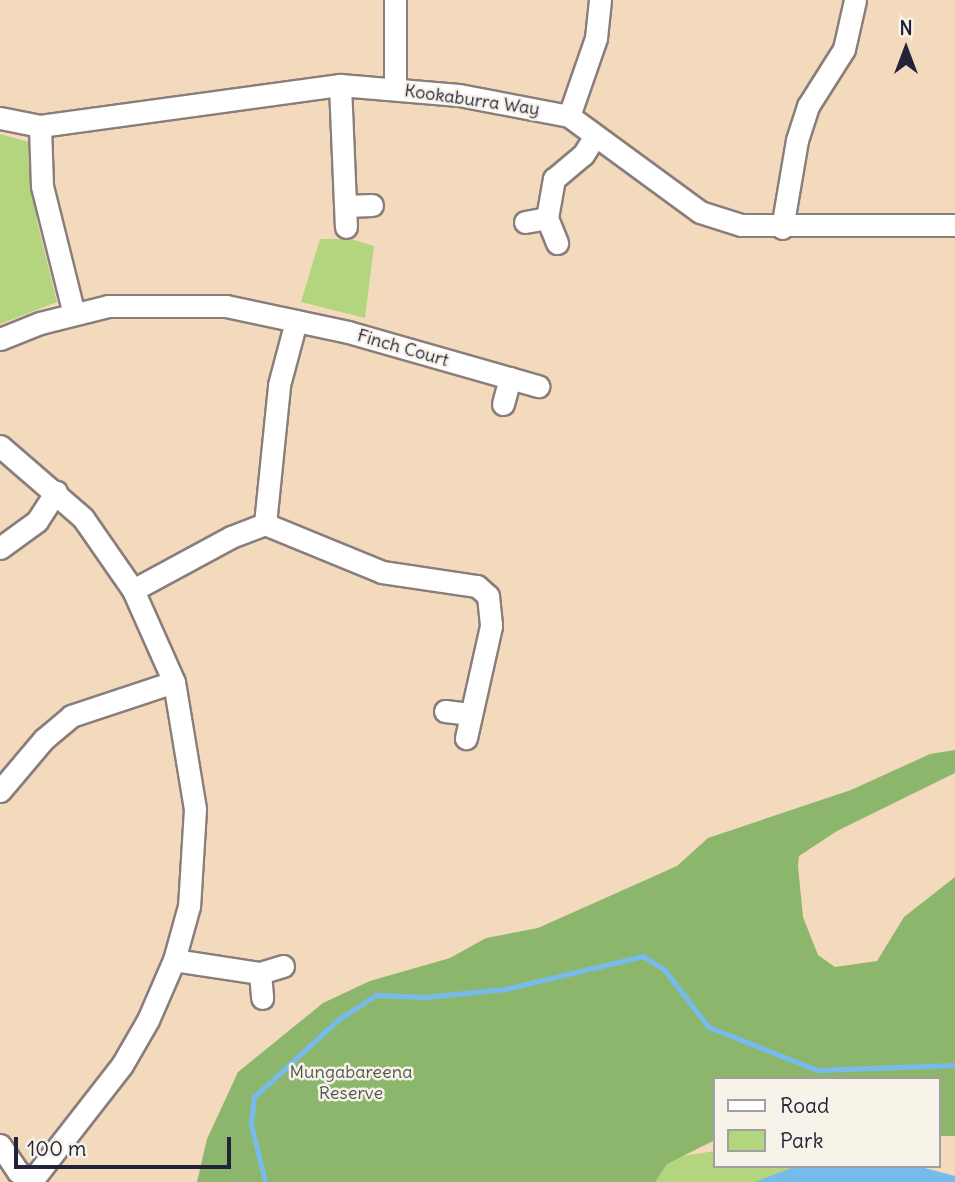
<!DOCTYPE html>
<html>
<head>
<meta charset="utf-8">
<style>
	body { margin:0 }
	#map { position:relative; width:955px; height:1182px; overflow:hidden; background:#f3dabc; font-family:Delius,sans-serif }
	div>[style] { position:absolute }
	.green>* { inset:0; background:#b2d57e }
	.forest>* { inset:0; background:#8db66d }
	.water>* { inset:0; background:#77bbed }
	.stream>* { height:4.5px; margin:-2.25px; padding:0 2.25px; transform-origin:2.25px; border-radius:2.25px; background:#77bbed }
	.roads { filter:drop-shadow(2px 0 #8a7e7c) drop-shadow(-2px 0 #8a7e7c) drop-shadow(0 2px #8a7e7c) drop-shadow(0 -2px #8a7e7c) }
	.minor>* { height:21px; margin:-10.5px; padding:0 10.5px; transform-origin:10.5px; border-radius:10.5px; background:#fff }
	span { translate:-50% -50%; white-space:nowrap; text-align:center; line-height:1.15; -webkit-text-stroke:5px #f7f3e8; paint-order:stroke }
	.street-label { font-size:18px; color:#22223b }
	.park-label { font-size:18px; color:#4d584f }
	.legend { position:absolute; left:713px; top:1077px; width:228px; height:91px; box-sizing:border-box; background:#f7f3e8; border:2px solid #a29fa3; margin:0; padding:9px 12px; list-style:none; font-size:21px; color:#22223b }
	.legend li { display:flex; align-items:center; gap:14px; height:35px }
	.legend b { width:35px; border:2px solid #a29fa3 }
	.north { position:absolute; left:871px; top:14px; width:70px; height:70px; -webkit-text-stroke:5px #f7f3e8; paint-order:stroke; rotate:0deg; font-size:19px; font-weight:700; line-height:28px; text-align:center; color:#22223b }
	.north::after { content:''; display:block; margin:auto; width:24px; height:32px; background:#22223b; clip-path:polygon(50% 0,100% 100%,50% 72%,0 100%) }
	.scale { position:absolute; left:14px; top:1137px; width:217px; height:32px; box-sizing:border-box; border:4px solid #22223b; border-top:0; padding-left:9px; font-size:21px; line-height:24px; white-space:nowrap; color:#22223b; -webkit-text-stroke:5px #f7f3e8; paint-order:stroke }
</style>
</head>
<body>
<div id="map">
	<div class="green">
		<div style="clip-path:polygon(0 134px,32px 143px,37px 221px,57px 302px,0 324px)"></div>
		<div style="clip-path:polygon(320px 239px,351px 239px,374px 246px,365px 318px,301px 302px)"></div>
		<div style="clip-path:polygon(715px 1151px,715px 1166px,873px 1166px,798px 1182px,513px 1182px)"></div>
	</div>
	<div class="forest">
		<div style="clip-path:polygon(955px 750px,955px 773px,837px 831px,799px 856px,798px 866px,803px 917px,818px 955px,835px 967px,877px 961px,904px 917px,955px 877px,955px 1136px,939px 1136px,939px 1079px,715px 1079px,715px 1140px,667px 1164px,655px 1182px,197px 1182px,207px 1139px,238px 1072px,323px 1003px,370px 981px,450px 958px,486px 938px,538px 928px,677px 866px,708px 838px,851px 790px,930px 754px)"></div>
	</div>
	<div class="water">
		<div style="clip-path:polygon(797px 1166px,917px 1166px,955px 1176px,955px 1182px,755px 1182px)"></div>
	</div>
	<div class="stream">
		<div style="left:265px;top:1182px;width:60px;rotate:-103.6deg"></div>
		<div style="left:251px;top:1124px;width:27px;rotate:-84deg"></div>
		<div style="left:254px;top:1097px;width:114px;rotate:-42.5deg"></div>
		<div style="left:338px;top:1020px;width:45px;rotate:-33.3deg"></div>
		<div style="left:376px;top:995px;width:49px;rotate:2.3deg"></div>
		<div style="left:425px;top:997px;width:80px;rotate:-5.7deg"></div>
		<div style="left:505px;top:989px;width:142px;rotate:-13.4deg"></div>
		<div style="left:643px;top:956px;width:25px;rotate:32deg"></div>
		<div style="left:664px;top:969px;width:73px;rotate:52.2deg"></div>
		<div style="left:709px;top:1027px;width:116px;rotate:21.7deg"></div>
		<div style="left:817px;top:1070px;width:138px;rotate:-2.1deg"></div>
	</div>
	<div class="roads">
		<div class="minor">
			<div style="left:340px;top:85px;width:142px;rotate:87.6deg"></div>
			<div style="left:395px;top:89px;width:89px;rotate:-90deg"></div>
			<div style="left:569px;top:116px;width:83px;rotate:-70.9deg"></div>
			<div style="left:596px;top:38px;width:38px;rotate:-84deg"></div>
			<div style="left:0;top:118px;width:41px;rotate:11.3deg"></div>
			<div style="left:40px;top:126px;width:303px;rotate:-7.8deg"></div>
			<div style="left:340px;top:85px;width:119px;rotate:4.8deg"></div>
			<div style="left:459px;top:95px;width:112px;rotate:10.8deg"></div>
			<div style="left:569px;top:116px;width:162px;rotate:36.2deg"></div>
			<div style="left:700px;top:212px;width:43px;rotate:17.6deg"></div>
			<div style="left:741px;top:225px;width:214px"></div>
			<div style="left:40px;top:126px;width:60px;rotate:88.1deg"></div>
			<div style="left:42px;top:186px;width:132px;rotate:76deg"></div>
			<div style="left:346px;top:206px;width:26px;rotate:-2deg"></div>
			<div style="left:547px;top:218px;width:27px;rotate:68deg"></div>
			<div style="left:525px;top:222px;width:22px;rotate:-10deg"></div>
			<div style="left:547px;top:218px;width:40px;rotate:-80deg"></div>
			<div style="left:554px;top:179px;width:38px;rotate:-40deg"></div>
			<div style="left:583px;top:155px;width:22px;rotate:-58deg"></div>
			<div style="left:782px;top:228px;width:89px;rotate:-80.3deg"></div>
			<div style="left:797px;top:140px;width:36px;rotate:-72deg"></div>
			<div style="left:808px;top:106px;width:67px;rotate:-57.7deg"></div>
			<div style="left:844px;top:49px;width:50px;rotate:-77.3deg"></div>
			<div style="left:0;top:339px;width:43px;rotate:-21.8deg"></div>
			<div style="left:40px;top:323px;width:70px;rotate:-14deg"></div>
			<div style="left:108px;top:306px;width:118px"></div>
			<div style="left:226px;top:306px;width:125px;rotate:12deg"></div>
			<div style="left:348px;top:332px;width:198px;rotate:15.9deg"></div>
			<div style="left:503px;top:404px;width:27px;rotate:-75deg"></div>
			<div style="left:0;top:446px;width:110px;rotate:40.9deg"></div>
			<div style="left:83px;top:518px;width:88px;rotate:55.2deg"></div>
			<div style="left:133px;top:590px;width:101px;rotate:66deg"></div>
			<div style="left:174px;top:682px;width:129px;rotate:80.6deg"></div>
			<div style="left:195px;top:809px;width:97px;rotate:93.5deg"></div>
			<div style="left:189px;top:906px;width:56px;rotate:105.5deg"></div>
			<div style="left:174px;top:960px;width:65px;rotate:113.4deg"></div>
			<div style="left:148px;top:1020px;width:52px;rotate:120deg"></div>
			<div style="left:122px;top:1065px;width:148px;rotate:127.9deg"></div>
			<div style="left:265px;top:524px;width:140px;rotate:-84.2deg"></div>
			<div style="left:279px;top:385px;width:66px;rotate:-75.1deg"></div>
			<div style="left:0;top:548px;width:46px;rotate:-36.1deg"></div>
			<div style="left:37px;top:521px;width:35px;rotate:-57deg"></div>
			<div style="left:133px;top:590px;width:111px;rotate:-28.4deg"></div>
			<div style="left:231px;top:537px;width:36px;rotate:-21deg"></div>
			<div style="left:265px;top:524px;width:126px;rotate:22.3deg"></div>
			<div style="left:382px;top:572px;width:96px;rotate:8.4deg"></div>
			<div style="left:477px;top:586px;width:15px;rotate:42deg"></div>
			<div style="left:488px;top:596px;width:30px;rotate:84deg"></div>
			<div style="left:491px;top:626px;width:115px;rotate:102.6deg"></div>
			<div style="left:445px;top:711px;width:24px;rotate:7deg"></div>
			<div style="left:0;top:791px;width:68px;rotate:-49.8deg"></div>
			<div style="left:44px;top:739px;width:35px;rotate:-40deg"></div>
			<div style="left:71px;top:716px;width:108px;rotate:-18.3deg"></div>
			<div style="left:174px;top:960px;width:87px;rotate:8.6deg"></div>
			<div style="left:260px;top:973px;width:24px;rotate:-17deg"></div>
			<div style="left:260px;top:973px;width:25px;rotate:85deg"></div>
			<div style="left:0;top:1145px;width:32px;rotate:56deg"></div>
			<div style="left:18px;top:1172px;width:16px;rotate:27deg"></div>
		</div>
	</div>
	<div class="street-label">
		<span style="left:472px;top:100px;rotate:8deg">Kookaburra Way</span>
		<span style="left:403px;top:348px;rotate:16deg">Finch Court</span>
	</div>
	<div class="park-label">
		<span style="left:351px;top:1083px">Mungabareena<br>Reserve</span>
	</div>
	<ul class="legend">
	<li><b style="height:9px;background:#fff"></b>Road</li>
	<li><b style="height:19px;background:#b2d57e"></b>Park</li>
	</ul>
	<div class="north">N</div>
	<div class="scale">100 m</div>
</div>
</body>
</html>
